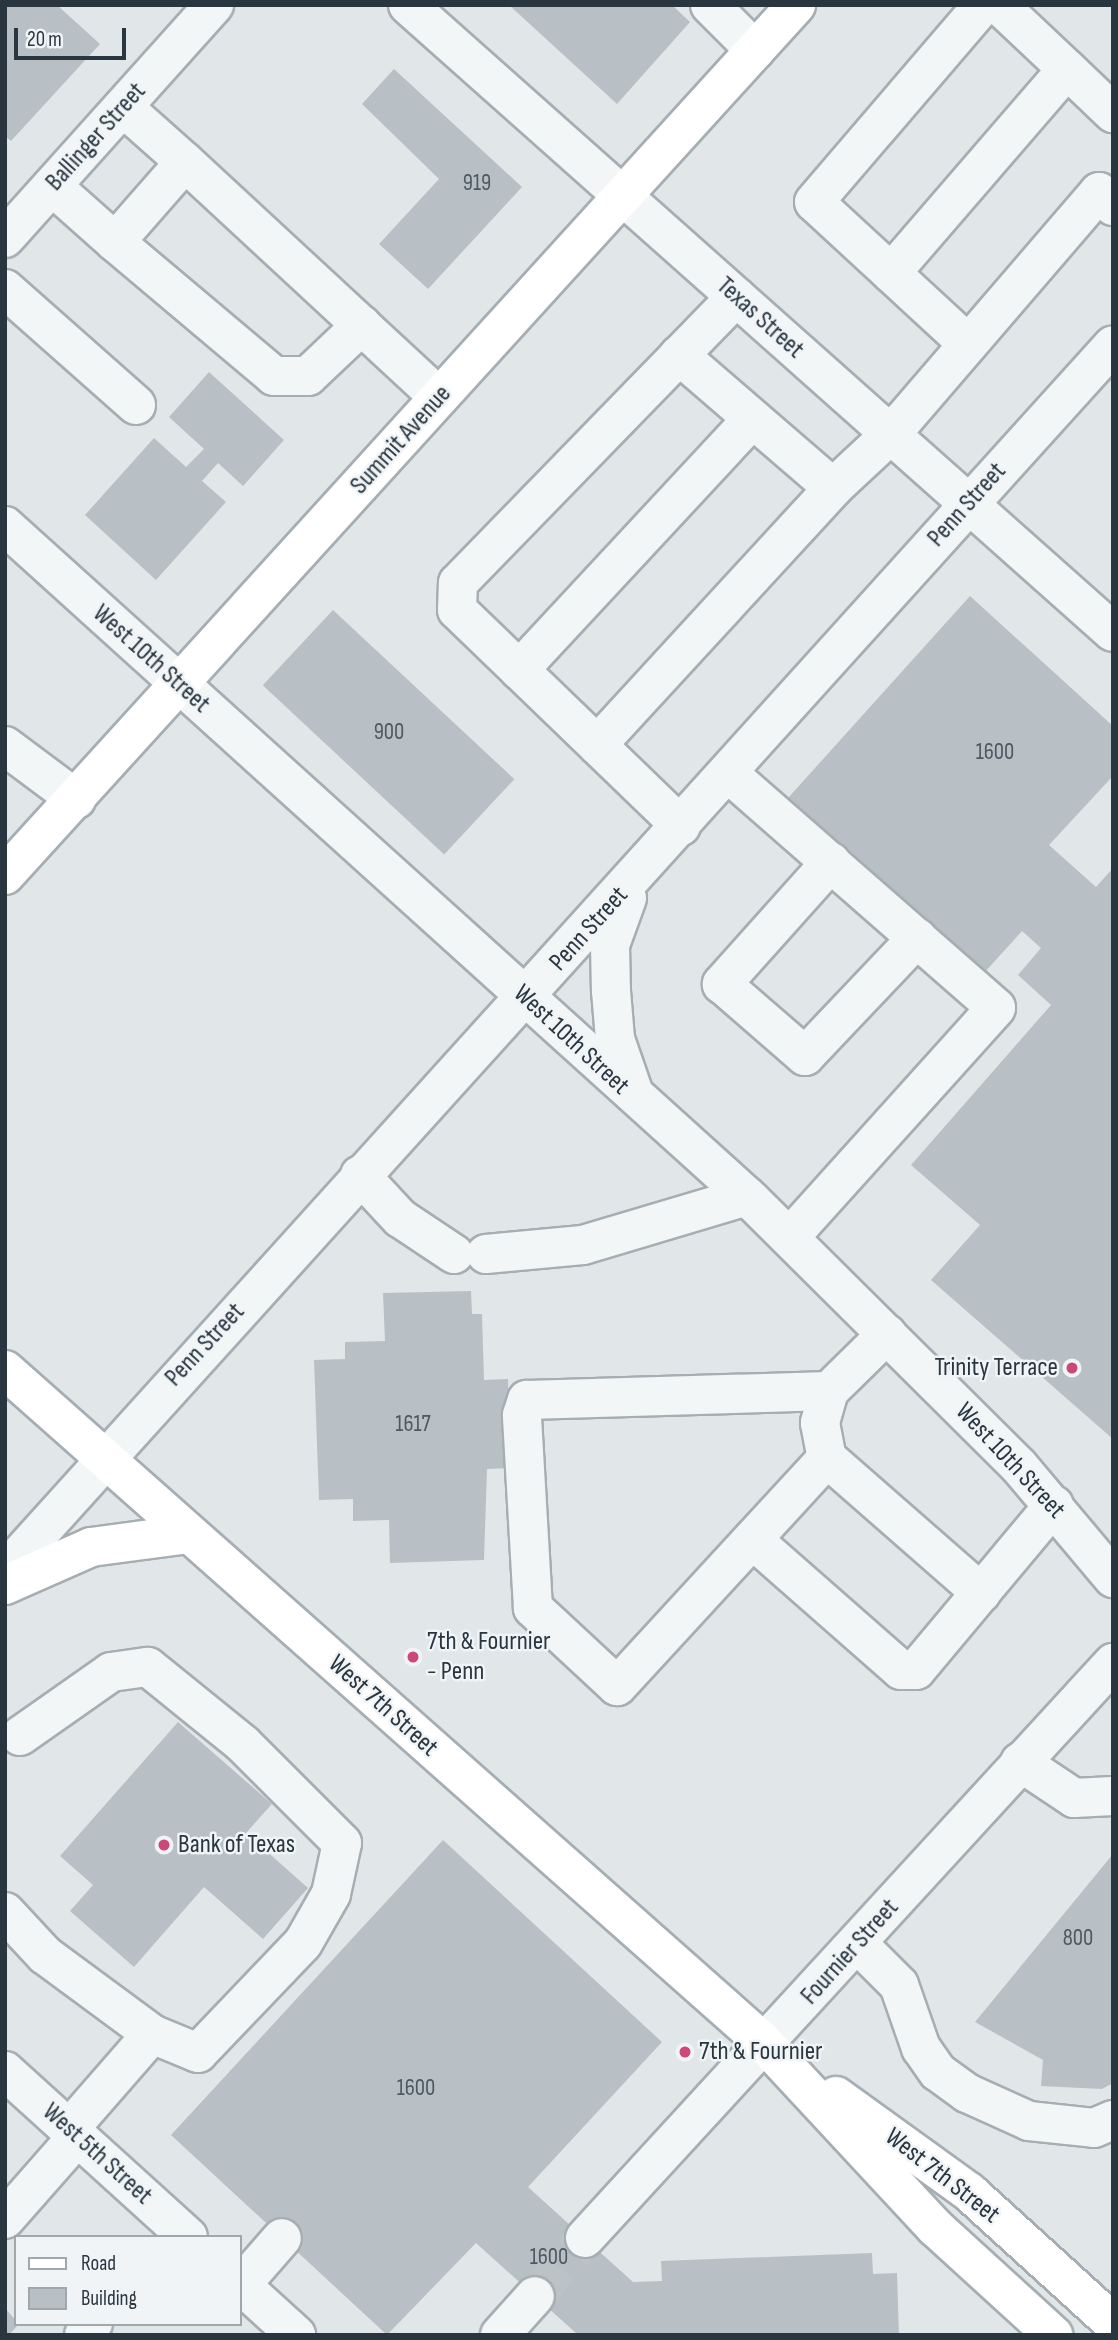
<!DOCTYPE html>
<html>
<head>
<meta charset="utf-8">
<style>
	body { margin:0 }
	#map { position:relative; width:1118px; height:2340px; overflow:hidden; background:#e1e6e9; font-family:"Sofia Sans Condensed",sans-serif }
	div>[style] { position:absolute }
	.building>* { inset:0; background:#b8c0c6; transform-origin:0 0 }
	.minor-tunnel>* { height:38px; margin-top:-19px; transform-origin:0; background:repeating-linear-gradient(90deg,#bcc3c7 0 38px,transparent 0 57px) }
	.roads { filter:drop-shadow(2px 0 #a6aeb3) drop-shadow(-2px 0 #a6aeb3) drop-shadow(0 2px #a6aeb3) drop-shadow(0 -2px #a6aeb3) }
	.minor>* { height:38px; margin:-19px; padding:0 19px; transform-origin:19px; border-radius:19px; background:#f3f6f7 }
	.major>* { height:38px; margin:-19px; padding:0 19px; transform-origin:19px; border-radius:19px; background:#fff }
	.dots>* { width:19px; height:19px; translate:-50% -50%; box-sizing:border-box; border:4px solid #f0f4f7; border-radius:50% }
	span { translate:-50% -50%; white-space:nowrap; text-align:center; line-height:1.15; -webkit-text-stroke:5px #f0f4f7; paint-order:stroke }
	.number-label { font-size:23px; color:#4d5862 }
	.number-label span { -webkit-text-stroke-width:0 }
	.street-label { font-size:26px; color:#293640 }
	.poi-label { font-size:26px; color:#293640 }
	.right { translate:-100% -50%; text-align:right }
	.left { translate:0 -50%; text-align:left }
	.frame { position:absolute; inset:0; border:7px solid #293640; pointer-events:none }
	.legend { position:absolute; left:14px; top:2235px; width:228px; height:91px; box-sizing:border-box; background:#f0f4f7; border:2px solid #a0a8ae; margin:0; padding:9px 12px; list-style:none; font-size:21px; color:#293640 }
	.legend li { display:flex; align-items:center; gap:14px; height:35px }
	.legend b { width:35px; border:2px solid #a0a8ae }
	.scale { position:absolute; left:14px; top:28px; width:112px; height:32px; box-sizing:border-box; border:4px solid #293640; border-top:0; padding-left:9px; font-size:21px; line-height:24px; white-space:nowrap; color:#293640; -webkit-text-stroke:5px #f0f4f7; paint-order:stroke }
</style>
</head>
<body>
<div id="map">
	<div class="building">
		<div style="clip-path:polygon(5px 5px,57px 5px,100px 44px,11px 141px,5px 136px)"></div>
		<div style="clip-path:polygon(509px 5px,672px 5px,690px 22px,617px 104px)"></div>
		<div style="clip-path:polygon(394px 69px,522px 187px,428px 289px,379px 244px,439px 179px,362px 104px)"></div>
		<div style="clip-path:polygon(209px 372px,284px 440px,243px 486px,218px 463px,202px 481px,226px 502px,156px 580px,85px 515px,154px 438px,186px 467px,204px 449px,169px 417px)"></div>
		<div style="clip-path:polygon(970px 596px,1113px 726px,1113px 776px,1049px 845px,1096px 887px,1113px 868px,1113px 1439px,931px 1280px,980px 1225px,911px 1165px,1051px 1005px,1018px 975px,1041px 948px,1022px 931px,984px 973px,788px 798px)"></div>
		<div style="left:333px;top:610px;width:248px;height:103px;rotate:43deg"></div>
		<div style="clip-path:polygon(471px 1291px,472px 1314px,482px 1314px,484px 1380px,508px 1379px,511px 1468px,487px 1469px,484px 1560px,390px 1563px,389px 1520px,353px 1521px,353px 1499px,319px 1500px,314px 1360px,345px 1359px,345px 1342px,385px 1341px,383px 1293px)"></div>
		<div style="clip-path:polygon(178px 1722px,272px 1804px,246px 1833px,308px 1888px,263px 1939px,204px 1887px,134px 1967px,70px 1911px,93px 1885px,60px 1856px)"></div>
		<div style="clip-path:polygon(443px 1840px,662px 2042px,528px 2187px,633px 2282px,662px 2281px,661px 2261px,872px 2253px,873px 2274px,897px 2273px,899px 2335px,577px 2334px,476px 2243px,387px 2335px,171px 2135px)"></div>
		<div style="clip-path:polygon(1113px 1854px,1113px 2083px,1102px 2089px,1041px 2086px,1043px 2060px,975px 2022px)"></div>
		<div style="clip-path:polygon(5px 2308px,19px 2324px,9px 2335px,5px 2335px)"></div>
	</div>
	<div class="minor-tunnel">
		<div style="left:535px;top:2296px;width:77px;rotate:-49.2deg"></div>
	</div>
	<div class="roads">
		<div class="minor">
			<div style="left:408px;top:5px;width:943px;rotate:41.65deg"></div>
			<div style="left:710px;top:5px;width:64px;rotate:45deg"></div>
			<div style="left:1067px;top:69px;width:64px;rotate:43.7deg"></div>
			<div style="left:123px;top:107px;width:83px;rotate:41.6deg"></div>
			<div style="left:52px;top:186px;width:84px;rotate:41.6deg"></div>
			<div style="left:115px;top:242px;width:106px;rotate:-48.8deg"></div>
			<div style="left:185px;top:162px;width:346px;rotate:42.8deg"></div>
			<div style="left:5px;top:238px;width:313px;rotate:-48.1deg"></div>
			<div style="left:115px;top:242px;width:208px;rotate:40.1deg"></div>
			<div style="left:274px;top:376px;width:34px"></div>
			<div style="left:308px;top:376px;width:74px;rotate:-43.4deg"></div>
			<div style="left:891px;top:273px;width:269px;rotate:-49.2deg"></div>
			<div style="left:1067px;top:69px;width:93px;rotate:-136.7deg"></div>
			<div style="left:5px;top:289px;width:175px;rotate:41.5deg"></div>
			<div style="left:968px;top:344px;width:209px;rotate:-137.3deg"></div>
			<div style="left:814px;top:202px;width:260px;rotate:-49.4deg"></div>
			<div style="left:679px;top:355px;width:203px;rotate:40.8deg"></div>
			<div style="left:833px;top:488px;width:79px;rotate:-43deg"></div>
			<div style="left:891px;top:434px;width:319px;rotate:-49.3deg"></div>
			<div style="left:1099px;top:192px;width:20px;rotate:45deg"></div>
			<div style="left:5px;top:526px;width:1005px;rotate:42.1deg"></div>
			<div style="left:751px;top:1200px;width:376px;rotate:44.8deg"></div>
			<div style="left:1018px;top:1465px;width:148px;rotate:49.9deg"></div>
			<div style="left:519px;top:670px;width:342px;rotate:-47.1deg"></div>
			<div style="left:597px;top:745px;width:349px;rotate:-47.4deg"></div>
			<div style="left:5px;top:746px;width:89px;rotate:36.7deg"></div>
			<div style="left:728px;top:773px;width:356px;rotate:41.2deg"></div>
			<div style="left:996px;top:1008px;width:309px;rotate:132deg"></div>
			<div style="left:681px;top:826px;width:311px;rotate:-136deg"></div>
			<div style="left:457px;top:610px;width:27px;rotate:-88deg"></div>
			<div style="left:458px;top:583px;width:399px;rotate:-45.8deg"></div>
			<div style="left:831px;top:862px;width:164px;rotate:131.8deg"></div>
			<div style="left:722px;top:984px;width:110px;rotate:40.9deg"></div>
			<div style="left:805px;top:1056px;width:163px;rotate:-46.5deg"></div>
			<div style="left:627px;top:898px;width:50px;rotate:109.9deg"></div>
			<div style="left:610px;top:945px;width:46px;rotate:88.8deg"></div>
			<div style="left:611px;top:991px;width:48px;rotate:85.2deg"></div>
			<div style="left:615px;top:1039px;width:58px;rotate:70.9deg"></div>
			<div style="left:360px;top:1175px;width:59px;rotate:47.1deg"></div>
			<div style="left:400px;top:1218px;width:65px;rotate:33.7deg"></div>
			<div style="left:486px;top:1254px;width:97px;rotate:-5.3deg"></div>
			<div style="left:583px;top:1245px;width:171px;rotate:-16.6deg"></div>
			<div style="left:887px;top:1334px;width:81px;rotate:135.5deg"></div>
			<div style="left:829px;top:1391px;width:33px;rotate:106deg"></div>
			<div style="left:820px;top:1423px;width:36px;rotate:79deg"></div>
			<div style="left:827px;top:1458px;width:205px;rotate:41.2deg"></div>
			<div style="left:827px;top:1458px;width:310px;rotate:132.6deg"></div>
			<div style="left:617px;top:1686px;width:115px;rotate:-137.1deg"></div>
			<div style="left:533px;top:1608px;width:193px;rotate:-93.3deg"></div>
			<div style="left:522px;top:1415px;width:16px;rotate:-72deg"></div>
			<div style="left:527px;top:1400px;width:302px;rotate:-1.7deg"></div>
			<div style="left:753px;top:1540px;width:197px;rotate:41.3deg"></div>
			<div style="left:901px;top:1670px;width:15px"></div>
			<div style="left:916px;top:1670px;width:215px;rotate:-50.1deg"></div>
			<div style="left:5px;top:1571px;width:1652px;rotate:-47.89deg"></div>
			<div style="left:20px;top:1736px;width:111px;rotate:-35.1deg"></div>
			<div style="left:111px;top:1672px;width:37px;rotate:-8deg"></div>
			<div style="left:148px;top:1667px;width:122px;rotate:39deg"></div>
			<div style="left:243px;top:1744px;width:140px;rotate:45deg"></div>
			<div style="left:342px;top:1843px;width:52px;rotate:102.2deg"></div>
			<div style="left:331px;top:1894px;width:56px;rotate:119.7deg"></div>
			<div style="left:303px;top:1943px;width:152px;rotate:133.7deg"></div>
			<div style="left:198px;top:2053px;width:50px;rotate:-157.6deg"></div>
			<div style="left:1020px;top:1762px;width:65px;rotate:33.7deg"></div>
			<div style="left:1074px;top:1798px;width:39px;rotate:-3deg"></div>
			<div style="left:5px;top:1912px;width:59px;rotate:47.1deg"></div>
			<div style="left:45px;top:1955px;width:133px;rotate:36.4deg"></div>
			<div style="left:152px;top:2034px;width:126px;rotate:131.1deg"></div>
			<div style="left:858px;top:1944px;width:58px;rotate:45deg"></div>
			<div style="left:899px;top:1985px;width:67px;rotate:70.8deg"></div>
			<div style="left:921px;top:2048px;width:29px;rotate:55deg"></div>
			<div style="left:938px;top:2072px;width:36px;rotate:36deg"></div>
			<div style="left:967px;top:2093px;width:68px;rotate:24.3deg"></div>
			<div style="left:1029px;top:2121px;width:65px;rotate:6.1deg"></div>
			<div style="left:1094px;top:2128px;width:21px;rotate:-23deg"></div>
			<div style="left:5px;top:2071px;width:247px;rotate:42.2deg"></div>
			<div style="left:5px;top:2219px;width:109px;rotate:-48.7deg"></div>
			<div style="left:585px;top:2238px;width:781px;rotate:-47.44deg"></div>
			<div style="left:240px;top:2284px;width:76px;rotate:42.3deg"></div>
			<div style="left:241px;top:2285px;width:62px;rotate:-48.9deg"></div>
			<div style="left:84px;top:2335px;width:14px;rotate:-51deg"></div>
			<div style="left:500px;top:2335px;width:52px;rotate:-48.1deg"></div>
		</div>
		<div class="major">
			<div style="left:5px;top:875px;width:1176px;rotate:-47.72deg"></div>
			<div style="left:5px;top:1370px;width:1012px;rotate:41.55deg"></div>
			<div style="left:762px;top:2041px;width:255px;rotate:47.1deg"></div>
			<div style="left:936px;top:2228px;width:159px;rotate:42.4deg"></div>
			<div style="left:5px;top:1585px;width:94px;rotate:-23.8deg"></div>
			<div style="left:91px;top:1547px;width:99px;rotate:-7.6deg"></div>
			<div style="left:836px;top:2096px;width:164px;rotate:35.8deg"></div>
			<div style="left:969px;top:2192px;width:195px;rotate:42.3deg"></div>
		</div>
	</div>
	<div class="dots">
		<div style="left:1072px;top:1368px;background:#cc4876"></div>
		<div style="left:413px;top:1657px;background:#cc4876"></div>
		<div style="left:164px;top:1845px;background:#cc4876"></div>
		<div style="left:685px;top:2052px;background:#cc4876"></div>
	</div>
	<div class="number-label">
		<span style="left:477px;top:183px">919</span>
		<span style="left:389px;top:732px">900</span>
		<span style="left:995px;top:752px">1600</span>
		<span style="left:413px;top:1424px">1617</span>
		<span style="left:1078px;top:1938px">800</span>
		<span style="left:416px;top:2088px">1600</span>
		<span style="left:549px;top:2257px">1600</span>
	</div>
	<div class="street-label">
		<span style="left:96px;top:137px;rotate:-48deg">Ballinger Street</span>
		<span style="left:760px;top:318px;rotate:42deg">Texas Street</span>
		<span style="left:401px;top:440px;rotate:-48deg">Summit Avenue</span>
		<span style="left:967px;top:505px;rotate:-48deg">Penn Street</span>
		<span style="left:151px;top:659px;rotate:42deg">West 10th Street</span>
		<span style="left:589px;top:929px;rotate:-48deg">Penn Street</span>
		<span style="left:571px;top:1040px;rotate:43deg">West 10th Street</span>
		<span style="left:205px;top:1345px;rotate:-47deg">Penn Street</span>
		<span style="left:1010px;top:1461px;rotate:47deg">West 10th Street</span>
		<span style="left:383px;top:1706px;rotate:42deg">West 7th Street</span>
		<span style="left:850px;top:1952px;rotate:-48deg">Fournier Street</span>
		<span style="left:97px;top:2154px;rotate:42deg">West 5th Street</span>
		<span style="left:942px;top:2176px;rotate:38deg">West 7th Street</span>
	</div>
	<div class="poi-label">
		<span class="right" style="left:1058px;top:1368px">Trinity Terrace</span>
		<span class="left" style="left:427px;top:1657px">7th &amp; Fournier<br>- Penn</span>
		<span class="left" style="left:178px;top:1845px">Bank of Texas</span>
		<span class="left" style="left:699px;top:2052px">7th &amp; Fournier</span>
	</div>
	<div class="frame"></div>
	<ul class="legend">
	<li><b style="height:9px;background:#fff"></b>Road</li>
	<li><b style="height:19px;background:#b8c0c6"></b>Building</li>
	</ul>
	<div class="scale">20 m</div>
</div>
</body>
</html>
